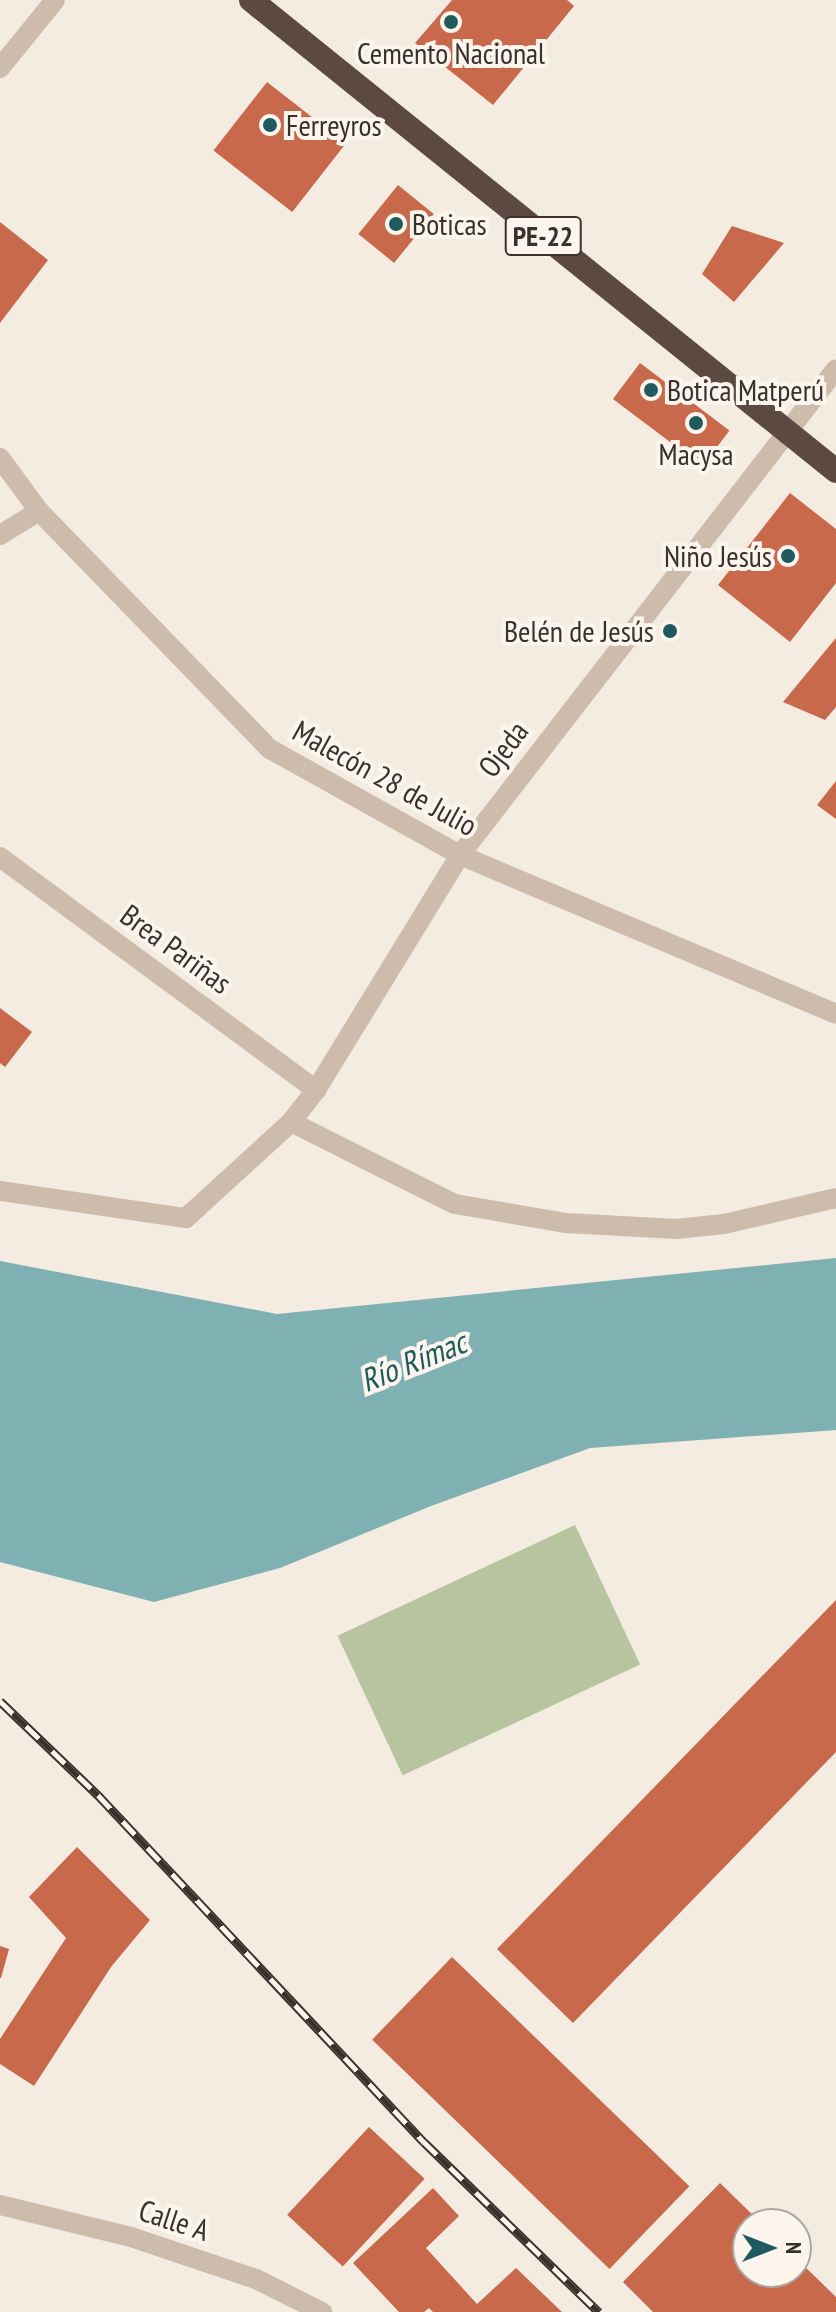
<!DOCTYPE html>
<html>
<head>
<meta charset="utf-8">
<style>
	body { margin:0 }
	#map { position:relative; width:836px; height:2312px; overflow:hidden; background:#f4ebe1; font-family:"PT Sans Narrow",sans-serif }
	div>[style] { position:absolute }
	.green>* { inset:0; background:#b8c4a0; transform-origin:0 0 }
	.water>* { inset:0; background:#7fb0b2 }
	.building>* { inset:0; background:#c8694b; transform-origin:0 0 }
	.street>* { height:20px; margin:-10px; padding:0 10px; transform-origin:10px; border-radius:10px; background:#cdbbac }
	.highway>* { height:24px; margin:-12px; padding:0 12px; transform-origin:12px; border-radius:12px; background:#5c4a42 }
	.rail>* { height:9px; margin-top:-4.5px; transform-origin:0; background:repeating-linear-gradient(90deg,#fbf5ee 0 18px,#3b302b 0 36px); box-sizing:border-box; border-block:2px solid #3b302b }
	.dots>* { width:22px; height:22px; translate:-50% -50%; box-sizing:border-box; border:4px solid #fbf5ee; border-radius:50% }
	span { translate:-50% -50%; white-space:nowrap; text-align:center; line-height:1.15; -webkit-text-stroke:8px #fbf5ee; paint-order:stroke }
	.shield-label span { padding:2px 6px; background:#fbf5ee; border:2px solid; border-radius:6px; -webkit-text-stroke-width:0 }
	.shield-label { font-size:28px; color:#3b302b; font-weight:700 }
	.poi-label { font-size:30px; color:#3b302b }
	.left { translate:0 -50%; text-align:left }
	.right { translate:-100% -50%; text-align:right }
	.street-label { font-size:30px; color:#3b302b }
	.water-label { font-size:32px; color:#1f5a5e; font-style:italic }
	.north { position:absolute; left:732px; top:2208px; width:80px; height:80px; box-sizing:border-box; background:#fbf5ee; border:2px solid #aea6a0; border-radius:50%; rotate:90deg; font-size:22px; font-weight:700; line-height:32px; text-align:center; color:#3b302b }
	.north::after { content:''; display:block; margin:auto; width:28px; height:36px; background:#1f5a5e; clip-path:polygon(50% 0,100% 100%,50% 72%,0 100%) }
</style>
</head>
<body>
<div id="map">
	<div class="green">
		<div style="left:575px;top:1525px;width:154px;height:262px;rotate:65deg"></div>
	</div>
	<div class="water">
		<div style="clip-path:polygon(836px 1258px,836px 1430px,590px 1448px,431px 1506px,280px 1568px,154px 1602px,0 1562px,0 1261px,277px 1314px)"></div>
	</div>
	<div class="building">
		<div style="clip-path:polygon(452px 0,567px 0,574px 6px,493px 105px,415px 43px)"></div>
		<div style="left:267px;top:82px;width:100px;height:87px;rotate:38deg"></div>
		<div style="left:398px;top:185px;width:46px;height:63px;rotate:39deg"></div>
		<div style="clip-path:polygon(0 222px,48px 260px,0 323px)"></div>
		<div style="clip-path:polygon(732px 226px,784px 243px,734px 302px,702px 274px)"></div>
		<div style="left:640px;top:363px;width:112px;height:45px;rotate:37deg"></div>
		<div style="clip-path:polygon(790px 493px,836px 529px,836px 583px,790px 642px,718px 585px)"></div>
		<div style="clip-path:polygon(836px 638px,836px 707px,825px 720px,783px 702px)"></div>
		<div style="clip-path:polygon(836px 781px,836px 819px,817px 805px)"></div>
		<div style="clip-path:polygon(0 1008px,32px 1032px,5px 1067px,0 1063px)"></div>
		<div style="clip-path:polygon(836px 1600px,836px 1752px,573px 2023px,497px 1949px)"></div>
		<div style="clip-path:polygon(77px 1847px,150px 1920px,111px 1967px,34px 2086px,0 2064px,0 2039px,66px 1938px,29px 1897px)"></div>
		<div style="clip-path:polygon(0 1946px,9px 1949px,1px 1978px,0 1978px)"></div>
		<div style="left:452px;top:1957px;width:330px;height:115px;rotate:44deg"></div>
		<div style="left:369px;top:2127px;width:76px;height:120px;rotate:43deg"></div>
		<div style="clip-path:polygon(720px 2183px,762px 2224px,748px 2224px,748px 2272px,796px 2272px,796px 2258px,836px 2297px,836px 2312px,653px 2312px,623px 2282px)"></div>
		<div style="clip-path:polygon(433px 2188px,459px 2216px,426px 2248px,477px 2304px,516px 2268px,562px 2312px,433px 2312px,429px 2308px,424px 2312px,399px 2312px,353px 2263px)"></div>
	</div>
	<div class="street">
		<div style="left:0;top:68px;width:87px;rotate:-51deg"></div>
		<div style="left:0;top:458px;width:66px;rotate:53.7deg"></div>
		<div style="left:39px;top:511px;width:332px;rotate:45.9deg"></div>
		<div style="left:270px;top:749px;width:218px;rotate:29.2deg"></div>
		<div style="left:460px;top:855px;width:408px;rotate:22.9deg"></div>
		<div style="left:0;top:535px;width:46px;rotate:-31.6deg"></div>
		<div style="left:0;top:857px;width:393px;rotate:36.4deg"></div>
		<div style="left:291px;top:1122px;width:183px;rotate:26.6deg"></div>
		<div style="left:455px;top:1204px;width:113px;rotate:9.7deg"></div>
		<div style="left:566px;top:1223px;width:110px;rotate:3.1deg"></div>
		<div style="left:676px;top:1229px;width:48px;rotate:-5.9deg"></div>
		<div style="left:724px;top:1224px;width:115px;rotate:-13.1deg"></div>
		<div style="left:0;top:1191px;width:188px;rotate:8.3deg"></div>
		<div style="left:186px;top:1218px;width:142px;rotate:-42.4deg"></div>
		<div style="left:291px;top:1122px;width:41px;rotate:-52deg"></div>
		<div style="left:316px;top:1090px;width:276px;rotate:-58.5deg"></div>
		<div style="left:460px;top:855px;width:614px;rotate:-52.27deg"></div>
		<div style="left:0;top:2205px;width:135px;rotate:13.7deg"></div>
		<div style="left:131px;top:2237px;width:132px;rotate:18.6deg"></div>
		<div style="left:256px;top:2279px;width:74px;rotate:26.6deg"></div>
	</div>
	<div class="highway">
		<div style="left:251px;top:0;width:751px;rotate:38.84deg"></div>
	</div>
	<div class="rail">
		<div style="left:0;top:1701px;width:136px;rotate:43.8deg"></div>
		<div style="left:98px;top:1795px;width:476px;rotate:46.8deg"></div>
		<div style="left:424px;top:2142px;width:244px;rotate:44.2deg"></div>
	</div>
	<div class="dots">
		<div style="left:451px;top:22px;background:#1f5a5e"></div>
		<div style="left:270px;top:125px;background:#1f5a5e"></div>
		<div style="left:396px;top:224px;background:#1f5a5e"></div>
		<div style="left:651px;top:390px;background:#1f5a5e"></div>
		<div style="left:696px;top:423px;background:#1f5a5e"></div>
		<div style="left:788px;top:556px;background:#1f5a5e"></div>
		<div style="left:670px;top:631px;background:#1f5a5e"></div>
	</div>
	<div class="shield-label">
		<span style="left:543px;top:236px">PE-22</span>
	</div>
	<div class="poi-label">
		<span style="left:451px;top:53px">Cemento Nacional</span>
		<span class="left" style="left:286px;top:125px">Ferreyros</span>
		<span class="left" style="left:412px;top:224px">Boticas</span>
		<span class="left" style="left:667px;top:390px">Botica Matperú</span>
		<span style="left:696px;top:454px">Macysa</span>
		<span class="right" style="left:772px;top:556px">Niño Jesús</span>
		<span class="right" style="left:654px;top:631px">Belén de Jesús</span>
	</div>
	<div class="street-label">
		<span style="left:503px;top:749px;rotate:-53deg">Ojeda</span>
		<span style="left:385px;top:778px;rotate:29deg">Malecón 28 de Julio</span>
		<span style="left:176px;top:949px;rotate:36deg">Brea Pariñas</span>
		<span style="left:174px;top:2220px;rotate:18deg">Calle A</span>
	</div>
	<div class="water-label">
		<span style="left:413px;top:1361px;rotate:-22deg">Río Rímac</span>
	</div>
	<div class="north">N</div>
</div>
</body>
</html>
